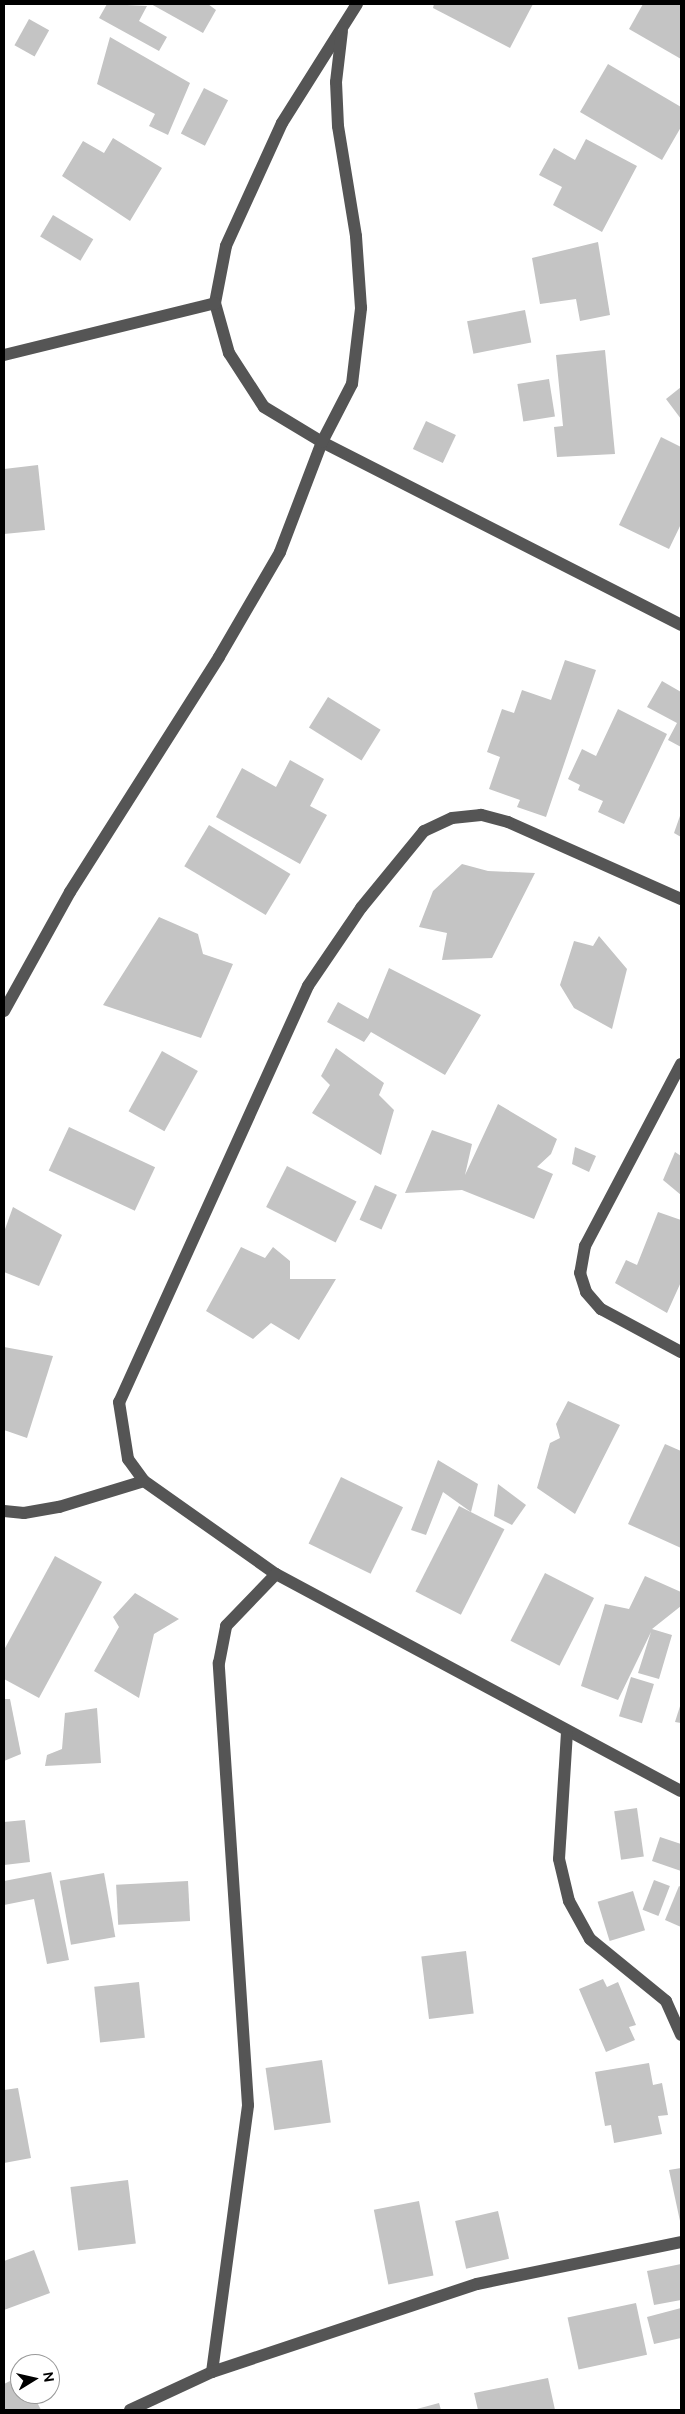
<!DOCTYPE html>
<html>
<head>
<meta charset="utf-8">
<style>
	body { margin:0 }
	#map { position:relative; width:685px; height:2414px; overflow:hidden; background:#fff; font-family:Ubuntu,sans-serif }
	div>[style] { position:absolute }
	.building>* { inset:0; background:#c4c4c4; transform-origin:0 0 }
	.minor>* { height:12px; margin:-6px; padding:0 6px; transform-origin:6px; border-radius:6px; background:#555 }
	span { translate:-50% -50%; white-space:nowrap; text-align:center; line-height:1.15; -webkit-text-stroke:4px #fff; paint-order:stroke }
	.frame { position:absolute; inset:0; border:5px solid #000; pointer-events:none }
	.north { position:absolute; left:10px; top:2354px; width:50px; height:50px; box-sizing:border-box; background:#fff; border:1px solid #999; border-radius:50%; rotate:81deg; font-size:14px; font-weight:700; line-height:20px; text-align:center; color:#000 }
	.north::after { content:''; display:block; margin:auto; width:18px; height:22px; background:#000; clip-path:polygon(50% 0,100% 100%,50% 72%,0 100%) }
</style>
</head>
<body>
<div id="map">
	<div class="building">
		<div style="clip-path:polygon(107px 4px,147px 6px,139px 21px,167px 37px,159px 51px,99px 18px)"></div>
		<div style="clip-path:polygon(151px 4px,208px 4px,216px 10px,203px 33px)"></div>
		<div style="clip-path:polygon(434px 4px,533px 4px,510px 48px,433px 8px)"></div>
		<div style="clip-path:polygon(643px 4px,681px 4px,681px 59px,629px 29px)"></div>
		<div style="left:29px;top:19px;width:23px;height:30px;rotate:29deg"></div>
		<div style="clip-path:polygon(110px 37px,190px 83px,168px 135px,149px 126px,155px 114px,97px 84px)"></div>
		<div style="clip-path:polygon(608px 64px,681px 107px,681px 127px,662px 160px,580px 112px)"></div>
		<div style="left:204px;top:88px;width:27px;height:51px;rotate:27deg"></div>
		<div style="clip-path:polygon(113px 138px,162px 168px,130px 221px,62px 176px,83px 141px,104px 153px)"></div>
		<div style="clip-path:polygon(586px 139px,637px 166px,602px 232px,553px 205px,562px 187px,539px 175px,554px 148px,575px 160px)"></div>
		<div style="left:53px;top:215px;width:47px;height:25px;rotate:31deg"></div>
		<div style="clip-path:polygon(598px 242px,610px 315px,580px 321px,576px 299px,540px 304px,532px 258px)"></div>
		<div style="left:525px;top:310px;width:33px;height:59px;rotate:79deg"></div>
		<div style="clip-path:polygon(605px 350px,615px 454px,557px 457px,554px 427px,563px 426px,556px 355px)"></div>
		<div style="left:549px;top:379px;width:38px;height:32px;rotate:81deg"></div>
		<div style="clip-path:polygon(681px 387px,681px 419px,666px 399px)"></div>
		<div style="left:426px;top:421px;width:33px;height:31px;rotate:25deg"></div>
		<div style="clip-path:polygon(661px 437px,681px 447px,681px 524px,669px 549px,619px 525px)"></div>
		<div style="clip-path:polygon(38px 465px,45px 530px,4px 534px,4px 469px)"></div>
		<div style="clip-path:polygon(565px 660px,596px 670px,546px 817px,517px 807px,520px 800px,489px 789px,500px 757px,487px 752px,502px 709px,514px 713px,522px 690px,551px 700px)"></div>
		<div style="clip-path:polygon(662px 681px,681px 692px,681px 747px,668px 740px,677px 723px,647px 707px)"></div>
		<div style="left:328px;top:697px;width:62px;height:36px;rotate:32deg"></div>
		<div style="clip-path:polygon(618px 709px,667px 734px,624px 824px,598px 812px,603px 801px,578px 790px,580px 785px,568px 779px,582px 749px,596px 756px)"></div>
		<div style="clip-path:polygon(290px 760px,324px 779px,310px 806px,327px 815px,300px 864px,216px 817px,242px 768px,276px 787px)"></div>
		<div style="clip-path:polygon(681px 813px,681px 837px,674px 833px)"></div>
		<div style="left:209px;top:825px;width:95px;height:48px;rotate:31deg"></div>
		<div style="clip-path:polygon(462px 864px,488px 871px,535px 873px,492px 958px,442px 960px,447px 933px,419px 927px,433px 891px)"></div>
		<div style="clip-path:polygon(159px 917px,198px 934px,203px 954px,233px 964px,201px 1038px,103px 1005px)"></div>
		<div style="clip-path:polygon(599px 936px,627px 969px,612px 1029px,574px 1008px,560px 985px,574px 941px,593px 946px)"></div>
		<div style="clip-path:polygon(389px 968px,481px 1015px,445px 1075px,371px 1032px,364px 1042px,327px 1022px,338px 1002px,368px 1019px)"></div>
		<div style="clip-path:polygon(336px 1048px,384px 1083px,379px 1095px,394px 1110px,381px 1155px,312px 1113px,330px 1085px,321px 1076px)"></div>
		<div style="left:162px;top:1051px;width:41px;height:69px;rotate:29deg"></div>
		<div style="clip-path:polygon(498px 1104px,557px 1139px,551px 1154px,537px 1167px,553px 1174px,534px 1219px,462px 1190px,405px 1193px,432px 1130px,472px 1144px,465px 1175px)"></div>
		<div style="left:69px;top:1127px;width:95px;height:48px;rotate:25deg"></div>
		<div style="clip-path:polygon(575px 1147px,596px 1156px,589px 1172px,572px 1164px)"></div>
		<div style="clip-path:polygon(675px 1152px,681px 1156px,681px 1195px,663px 1180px)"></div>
		<div style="left:287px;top:1166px;width:78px;height:46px;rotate:27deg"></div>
		<div style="left:375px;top:1185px;width:24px;height:38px;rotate:24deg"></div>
		<div style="clip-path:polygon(13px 1207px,62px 1235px,39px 1286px,4px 1272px,4px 1232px)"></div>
		<div style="clip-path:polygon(658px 1212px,681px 1220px,681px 1282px,667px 1313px,615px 1283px,626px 1260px,637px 1265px)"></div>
		<div style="clip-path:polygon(241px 1247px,265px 1258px,273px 1247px,290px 1261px,290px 1279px,336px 1279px,299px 1340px,271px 1323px,253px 1339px,206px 1311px)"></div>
		<div style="clip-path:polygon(4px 1347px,53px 1356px,27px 1438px,4px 1430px)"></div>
		<div style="clip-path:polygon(568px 1401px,620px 1425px,575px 1514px,537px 1488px,550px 1443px,560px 1438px,556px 1424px)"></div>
		<div style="clip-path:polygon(665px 1444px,681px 1451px,681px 1548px,628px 1524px)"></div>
		<div style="clip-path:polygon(438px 1460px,478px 1484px,471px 1512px,443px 1492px,426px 1535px,411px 1530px)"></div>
		<div style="left:341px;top:1477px;width:69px;height:74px;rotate:26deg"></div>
		<div style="clip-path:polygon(498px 1484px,526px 1505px,512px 1525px,494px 1516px)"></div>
		<div style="left:459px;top:1506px;width:51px;height:96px;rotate:27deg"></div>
		<div style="clip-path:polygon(55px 1556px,102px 1582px,39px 1698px,4px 1679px,4px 1650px)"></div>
		<div style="left:545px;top:1573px;width:55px;height:76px;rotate:27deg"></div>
		<div style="clip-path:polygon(645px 1576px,681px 1592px,681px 1606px,652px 1629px,672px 1635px,659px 1679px,638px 1673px,651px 1632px,618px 1700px,581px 1686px,605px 1604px,629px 1609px)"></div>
		<div style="clip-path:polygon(135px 1593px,179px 1619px,154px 1634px,139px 1698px,94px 1671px,119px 1627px,113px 1617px)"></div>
		<div style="left:631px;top:1677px;width:24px;height:41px;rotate:17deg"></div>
		<div style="clip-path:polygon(4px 1699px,10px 1699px,21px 1754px,4px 1761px)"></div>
		<div style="clip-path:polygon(681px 1703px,681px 1723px,675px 1722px)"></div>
		<div style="clip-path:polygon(97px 1708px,101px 1763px,45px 1766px,47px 1755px,62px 1749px,65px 1713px)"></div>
		<div style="left:637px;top:1808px;width:49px;height:23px;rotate:82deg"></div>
		<div style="clip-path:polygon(25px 1820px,30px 1862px,4px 1865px,4px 1822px)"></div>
		<div style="clip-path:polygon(660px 1837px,681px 1844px,681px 1871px,652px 1861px)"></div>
		<div style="clip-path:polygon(51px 1872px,69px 1960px,47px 1964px,34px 1899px,4px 1905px,4px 1881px)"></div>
		<div style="left:104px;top:1873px;width:65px;height:45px;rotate:80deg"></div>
		<div style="left:654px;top:1880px;width:17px;height:32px;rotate:21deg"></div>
		<div style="left:188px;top:1881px;width:40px;height:72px;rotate:87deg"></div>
		<div style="clip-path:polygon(679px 1886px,681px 1887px,681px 1927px,665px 1920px)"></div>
		<div style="left:633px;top:1891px;width:41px;height:37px;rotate:73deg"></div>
		<div style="left:466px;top:1951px;width:63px;height:45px;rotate:83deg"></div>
		<div style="clip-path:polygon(603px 1979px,607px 1987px,618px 1982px,636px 2025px,629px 2027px,635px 2040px,606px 2052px,579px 1989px)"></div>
		<div style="left:139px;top:1982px;width:56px;height:45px;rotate:84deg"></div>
		<div style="left:322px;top:2060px;width:63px;height:57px;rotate:82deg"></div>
		<div style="clip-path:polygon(649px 2063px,653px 2085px,662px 2083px,668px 2115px,658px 2116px,662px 2134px,614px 2143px,611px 2125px,605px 2126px,595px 2072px)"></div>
		<div style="clip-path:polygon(18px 2088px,31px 2158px,4px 2163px,4px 2090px)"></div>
		<div style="clip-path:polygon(681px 2168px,681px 2221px,680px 2221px,669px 2170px)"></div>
		<div style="left:128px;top:2180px;width:64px;height:58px;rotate:83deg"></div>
		<div style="left:419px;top:2201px;width:76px;height:46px;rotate:79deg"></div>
		<div style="left:498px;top:2211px;width:49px;height:44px;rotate:77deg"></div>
		<div style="clip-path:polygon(34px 2250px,50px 2293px,4px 2310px,4px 2261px)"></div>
		<div style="clip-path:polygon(681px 2264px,681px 2300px,654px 2305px,647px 2271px)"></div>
		<div style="left:636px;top:2303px;width:53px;height:70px;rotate:78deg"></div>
		<div style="clip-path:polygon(681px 2308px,681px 2338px,654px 2344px,647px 2317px)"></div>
		<div style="clip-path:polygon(20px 2376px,20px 2394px,33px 2394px,41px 2410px,4px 2410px,4px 2384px)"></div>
		<div style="clip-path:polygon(548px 2378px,555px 2410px,478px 2410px,474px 2393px)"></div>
		<div style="clip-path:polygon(439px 2403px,441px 2410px,413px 2410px)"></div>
	</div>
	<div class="minor">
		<div style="left:357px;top:4px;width:141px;rotate:122.2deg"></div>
		<div style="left:282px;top:123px;width:135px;rotate:114.5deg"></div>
		<div style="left:226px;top:246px;width:58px;rotate:100.9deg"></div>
		<div style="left:215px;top:303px;width:52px;rotate:74.4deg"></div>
		<div style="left:229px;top:353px;width:64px;rotate:57.1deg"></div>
		<div style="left:264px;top:407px;width:68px;rotate:31.1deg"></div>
		<div style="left:322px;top:442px;width:403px;rotate:27deg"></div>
		<div style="left:4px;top:355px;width:217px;rotate:-13.8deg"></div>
		<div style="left:681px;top:899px;width:189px;rotate:-156deg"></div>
		<div style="left:508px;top:822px;width:28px;rotate:-165deg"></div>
		<div style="left:481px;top:815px;width:29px;rotate:174deg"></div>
		<div style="left:452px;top:818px;width:31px;rotate:155deg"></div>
		<div style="left:424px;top:831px;width:99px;rotate:129.3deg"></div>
		<div style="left:361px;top:908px;width:94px;rotate:124.2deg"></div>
		<div style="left:308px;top:986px;width:457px;rotate:114.4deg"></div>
		<div style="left:119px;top:1402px;width:58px;rotate:81deg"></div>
		<div style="left:128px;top:1459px;width:27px;rotate:54deg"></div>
		<div style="left:144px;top:1481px;width:161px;rotate:35.2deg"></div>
		<div style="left:276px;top:1574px;width:459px;rotate:28.2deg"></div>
		<div style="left:4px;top:1011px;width:136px;rotate:-61deg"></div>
		<div style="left:70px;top:892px;width:278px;rotate:-57.6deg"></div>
		<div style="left:219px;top:657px;width:121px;rotate:-59.8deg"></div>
		<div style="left:280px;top:552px;width:118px;rotate:-69.1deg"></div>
		<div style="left:322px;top:442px;width:65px;rotate:-62.7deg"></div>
		<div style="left:352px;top:384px;width:77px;rotate:-83.2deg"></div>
		<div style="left:361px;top:308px;width:72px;rotate:-94deg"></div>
		<div style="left:356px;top:236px;width:111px;rotate:-99.3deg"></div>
		<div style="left:338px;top:126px;width:44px;rotate:-92.6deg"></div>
		<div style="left:336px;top:82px;width:51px;rotate:-83.3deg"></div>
		<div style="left:681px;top:1064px;width:206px;rotate:117.8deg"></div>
		<div style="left:585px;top:1246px;width:27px;rotate:100deg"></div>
		<div style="left:580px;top:1273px;width:20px;rotate:72deg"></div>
		<div style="left:586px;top:1292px;width:23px;rotate:49deg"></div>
		<div style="left:601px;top:1309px;width:91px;rotate:28.3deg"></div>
		<div style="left:4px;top:1511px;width:20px;rotate:6deg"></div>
		<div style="left:24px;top:1513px;width:36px;rotate:-10deg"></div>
		<div style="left:59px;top:1507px;width:89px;rotate:-17deg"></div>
		<div style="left:567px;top:1732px;width:127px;rotate:93.6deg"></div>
		<div style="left:559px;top:1859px;width:43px;rotate:76.6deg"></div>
		<div style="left:569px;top:1901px;width:43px;rotate:61.1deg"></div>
		<div style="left:590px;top:1939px;width:98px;rotate:39.2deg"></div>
		<div style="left:666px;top:2001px;width:37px;rotate:66deg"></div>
		<div style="left:212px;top:2372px;width:269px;rotate:-82.3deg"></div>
		<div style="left:248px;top:2105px;width:443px;rotate:-93.8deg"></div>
		<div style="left:219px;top:1663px;width:38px;rotate:-79deg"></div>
		<div style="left:226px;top:1626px;width:72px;rotate:-46.1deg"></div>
		<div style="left:130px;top:2410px;width:90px;rotate:-24.9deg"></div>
		<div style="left:212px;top:2372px;width:279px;rotate:-18.4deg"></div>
		<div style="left:477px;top:2284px;width:208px;rotate:-11.6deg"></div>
	</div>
	<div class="frame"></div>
	<div class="north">N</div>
</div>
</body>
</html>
